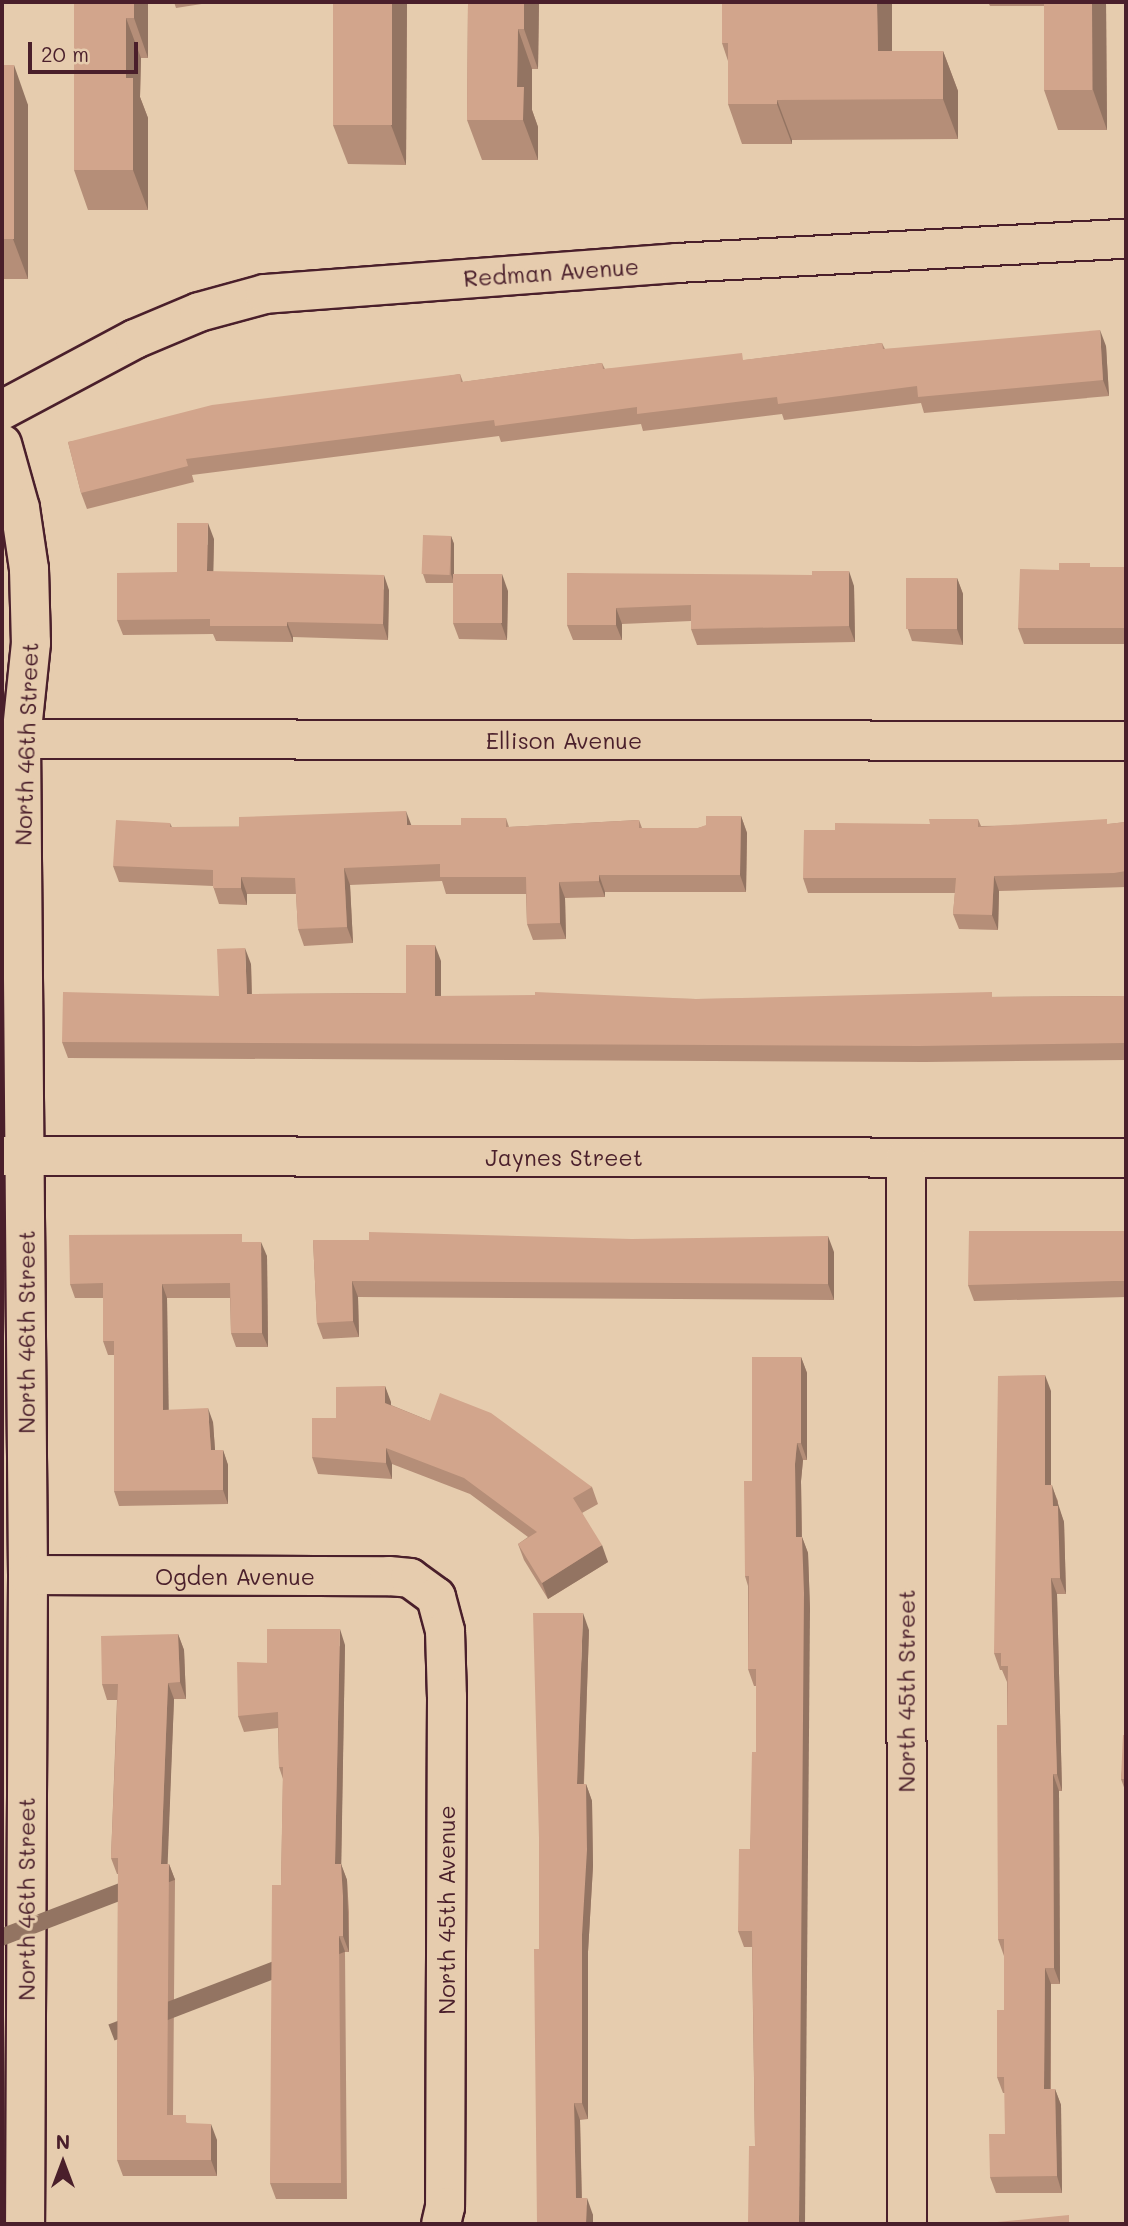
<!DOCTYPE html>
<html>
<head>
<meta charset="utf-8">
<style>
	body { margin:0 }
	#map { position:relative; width:1128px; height:2226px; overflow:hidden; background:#e6ccae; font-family:Mali,sans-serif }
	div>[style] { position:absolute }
	.roads { filter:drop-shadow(2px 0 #4a1f2b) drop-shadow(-2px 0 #4a1f2b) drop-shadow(0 2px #4a1f2b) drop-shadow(0 -2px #4a1f2b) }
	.minor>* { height:38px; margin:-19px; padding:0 19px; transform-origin:19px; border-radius:19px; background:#e6ccae }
	.wall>* { inset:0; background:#b58e78 }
	.shaded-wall>* { inset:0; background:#937462; transform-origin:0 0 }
	.building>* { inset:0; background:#d2a58c; transform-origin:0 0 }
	span { translate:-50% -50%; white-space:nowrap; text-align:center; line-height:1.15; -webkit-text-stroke:6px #e6ccae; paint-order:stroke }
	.street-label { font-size:23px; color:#4a1f2b }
	.frame { position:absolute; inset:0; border:4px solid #4a1f2b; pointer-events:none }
	.north { position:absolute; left:28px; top:2128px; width:70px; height:70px; -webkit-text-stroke:5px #e6ccae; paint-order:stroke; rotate:0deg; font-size:19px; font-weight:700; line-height:28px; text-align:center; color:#4a1f2b }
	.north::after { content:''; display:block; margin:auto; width:24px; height:32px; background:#4a1f2b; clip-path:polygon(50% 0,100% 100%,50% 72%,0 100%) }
	.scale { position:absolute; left:28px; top:42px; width:110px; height:32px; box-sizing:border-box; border:4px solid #4a1f2b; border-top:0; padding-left:9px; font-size:21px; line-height:24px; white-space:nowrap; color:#4a1f2b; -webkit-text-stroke:5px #e6ccae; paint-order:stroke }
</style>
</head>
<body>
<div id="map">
	<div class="roads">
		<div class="minor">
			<div style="left:2px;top:410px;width:151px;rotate:-28.1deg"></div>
			<div style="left:135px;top:339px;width:69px;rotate:-22.9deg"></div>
			<div style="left:199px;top:312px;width:68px;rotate:-15.3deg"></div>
			<div style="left:265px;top:294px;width:413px;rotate:-4.3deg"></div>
			<div style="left:677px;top:263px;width:450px;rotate:-3.1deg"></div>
			<div style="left:2px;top:444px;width:66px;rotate:74.3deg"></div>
			<div style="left:20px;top:508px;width:62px;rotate:81.6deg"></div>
			<div style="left:29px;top:569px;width:74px;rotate:88.5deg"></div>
			<div style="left:31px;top:643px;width:97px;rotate:95.9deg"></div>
			<div style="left:21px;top:739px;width:836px;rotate:89.52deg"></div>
			<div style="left:28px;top:1575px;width:649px;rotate:90.26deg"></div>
			<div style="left:2px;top:739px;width:1124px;rotate:0.1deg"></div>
			<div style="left:2px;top:1156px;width:1124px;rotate:0.1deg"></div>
			<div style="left:906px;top:1158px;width:1066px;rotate:89.95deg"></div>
			<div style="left:28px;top:1575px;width:361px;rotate:0.2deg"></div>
			<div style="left:389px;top:1576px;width:21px;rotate:5deg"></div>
			<div style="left:410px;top:1578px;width:32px;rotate:36deg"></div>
			<div style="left:436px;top:1597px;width:35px;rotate:75deg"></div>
			<div style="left:445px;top:1631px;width:66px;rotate:88.3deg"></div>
			<div style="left:447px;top:1697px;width:510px;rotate:90.22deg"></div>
			<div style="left:445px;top:2207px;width:17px;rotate:103deg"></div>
		</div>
	</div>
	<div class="wall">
		<div style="clip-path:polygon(74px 2px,148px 2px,148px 58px,141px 58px,140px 97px,148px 118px,148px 210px,88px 210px,74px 170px)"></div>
		<div style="clip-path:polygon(174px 2px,208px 2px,208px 3px,176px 8px)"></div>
		<div style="clip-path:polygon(333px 2px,407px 2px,406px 165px,348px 164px,333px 125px)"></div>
		<div style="clip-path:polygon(468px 2px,539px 2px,538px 69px,532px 69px,532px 110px,538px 127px,538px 160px,482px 160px,467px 120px)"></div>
		<div style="clip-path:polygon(722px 2px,892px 2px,892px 51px,943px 51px,958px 91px,958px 139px,792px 140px,792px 144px,742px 144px,728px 104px,728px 61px,722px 43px)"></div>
		<div style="clip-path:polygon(988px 2px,1106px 2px,1107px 130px,1058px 130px,1044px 90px,1044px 6px,990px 6px)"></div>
		<div style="clip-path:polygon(2px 65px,28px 105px,28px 279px,2px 279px)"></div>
		<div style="clip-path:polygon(882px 343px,885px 349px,1106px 346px,1109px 396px,924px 413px,921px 403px,784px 420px,782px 414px,643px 431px,641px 424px,501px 442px,499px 436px,192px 475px,194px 482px,87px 509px,81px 493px,68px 442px,460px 374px,463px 382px,602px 363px,605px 369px,745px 360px)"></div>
		<div style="clip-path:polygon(451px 536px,454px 544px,454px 574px,508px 591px,507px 640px,459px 639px,453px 623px,453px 583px,426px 583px,423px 574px)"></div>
		<div style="clip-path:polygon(214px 539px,213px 572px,389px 590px,388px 640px,293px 637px,293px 642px,216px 641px,213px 634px,123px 635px,117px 620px,177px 572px)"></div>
		<div style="clip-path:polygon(1092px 567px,1126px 567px,1126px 644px,1024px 644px,1018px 628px,1059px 570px)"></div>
		<div style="clip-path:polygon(567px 573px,854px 586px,855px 642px,697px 645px,691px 629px,691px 621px,622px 624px,622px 640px,573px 640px,567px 625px)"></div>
		<div style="clip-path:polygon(957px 578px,963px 594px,963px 645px,912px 641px,906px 624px)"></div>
		<div style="clip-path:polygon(741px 816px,747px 833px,746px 892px,605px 892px,605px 897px,565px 898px,566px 939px,533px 940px,527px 924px,526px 894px,446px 894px,442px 881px,350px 885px,353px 943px,304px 946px,298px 929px,296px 894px,247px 894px,247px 905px,219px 904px,213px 886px,119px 882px,113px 866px,170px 823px,172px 827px,461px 825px,506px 818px,509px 827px,639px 820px,642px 828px,698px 828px)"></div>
		<div style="clip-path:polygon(978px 819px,981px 826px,1109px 824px,1126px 822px,1126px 887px,999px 891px,998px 930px,959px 929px,953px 914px,955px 893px,808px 893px,803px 878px,835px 830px,930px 824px)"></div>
		<div style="clip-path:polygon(441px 961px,441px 996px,696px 999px,1126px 996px,1126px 1060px,925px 1062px,68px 1058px,62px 1042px,219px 996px,251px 964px,252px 994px,406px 993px)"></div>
		<div style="clip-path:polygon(1126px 1231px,1126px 1297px,974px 1301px,968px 1285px)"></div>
		<div style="clip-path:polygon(313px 1240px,834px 1252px,834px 1300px,358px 1297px,359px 1337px,323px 1339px,317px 1323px)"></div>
		<div style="clip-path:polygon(244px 1242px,267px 1256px,268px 1347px,236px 1347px,231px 1333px,230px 1298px,167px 1298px,168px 1410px,213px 1422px,215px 1450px,223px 1450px,228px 1465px,228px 1504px,119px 1506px,114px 1491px,114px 1355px,108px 1355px,103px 1341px,103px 1298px,75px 1298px,70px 1284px)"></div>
		<div style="clip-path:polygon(801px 1357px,807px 1373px,807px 1460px,803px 1460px,801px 1481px,802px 1537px,808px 1553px,810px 1609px,755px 2146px,752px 1947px,744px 1947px,738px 1931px,750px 1849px,756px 1752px,756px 1686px,754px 1686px,748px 1669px,748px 1586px,745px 1576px,752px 1481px)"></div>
		<div style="clip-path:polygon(385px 1386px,391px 1405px,592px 1487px,598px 1504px,582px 1513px,608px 1562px,548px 1599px,524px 1560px,518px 1544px,528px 1537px,470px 1494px,392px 1464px,392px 1479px,318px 1474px,312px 1457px,336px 1418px)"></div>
		<div style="clip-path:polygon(1051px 1391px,1051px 1485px,1058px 1501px,1058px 1506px,1064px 1522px,1066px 1594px,1057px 1594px,1062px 1791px,1059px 1791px,1060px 1984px,1051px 1984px,1051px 2089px,1055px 2089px,1061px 2105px,1062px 2193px,996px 2193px,990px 2177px,1005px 2134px,1005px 2093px,1003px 2093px,997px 2077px,1004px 2010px,1004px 1956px,998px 1939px,1007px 1725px,1007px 1682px,1002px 1670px,1000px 1670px,994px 1653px)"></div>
		<div style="clip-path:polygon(589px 1630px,584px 1784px,586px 1784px,592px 1801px,593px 1866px,588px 1952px,588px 2119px,580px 2120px,582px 2198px,593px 2215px,593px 2224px,537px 2224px,539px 1949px,539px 1838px)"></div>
		<div style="clip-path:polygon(178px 1634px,184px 1650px,186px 1699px,174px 1699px,167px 1864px,169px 1864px,175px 1880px,173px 2115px,217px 2140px,217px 2176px,123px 2176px,117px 2160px,118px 1874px,117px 1874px,111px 1858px,117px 1700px,107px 1700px,102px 1684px)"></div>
		<div style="clip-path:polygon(345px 1645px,341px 1864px,347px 1880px,349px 1912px,349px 1952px,345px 1952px,347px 2199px,276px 2199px,270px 2183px,281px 1885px,283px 1779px,279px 1767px,278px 1728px,244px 1732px,238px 1716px,267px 1663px)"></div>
		<div style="clip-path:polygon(1126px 1735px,1126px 1793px,1121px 1779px)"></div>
	</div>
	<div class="shaded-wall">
		<div style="clip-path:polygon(134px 2px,148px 2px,148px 58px,134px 18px)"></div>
		<div style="clip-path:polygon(392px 2px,407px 2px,406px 165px,391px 125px)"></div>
		<div style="clip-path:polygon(524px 2px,539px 2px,538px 69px,524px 29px)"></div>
		<div style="clip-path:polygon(877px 2px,892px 2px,892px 91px,878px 51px)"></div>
		<div style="clip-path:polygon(1092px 2px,1106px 2px,1107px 130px,1093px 90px)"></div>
		<div style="clip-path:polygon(126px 18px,141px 58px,140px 97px,148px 118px,148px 210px,133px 170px,126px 78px)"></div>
		<div style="clip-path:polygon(518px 29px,532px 69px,532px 110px,538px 127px,538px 160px,523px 120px,517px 87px)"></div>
		<div style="clip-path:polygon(943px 51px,958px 91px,958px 139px,943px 99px)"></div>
		<div style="clip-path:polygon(14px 65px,28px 105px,28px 279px,13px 239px)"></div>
		<div style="clip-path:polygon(777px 100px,792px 140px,792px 144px,777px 104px)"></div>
		<div style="clip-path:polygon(1100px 330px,1106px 346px,1109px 396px,1103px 380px)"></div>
		<div style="clip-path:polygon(208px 523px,214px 539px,213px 587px,207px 571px)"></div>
		<div style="clip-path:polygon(451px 536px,454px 544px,454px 583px,451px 574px)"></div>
		<div style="clip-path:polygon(849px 571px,854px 586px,855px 642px,849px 626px)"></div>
		<div style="clip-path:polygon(502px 574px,508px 591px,507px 640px,501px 623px)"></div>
		<div style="clip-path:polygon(384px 575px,389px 590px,388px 640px,383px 624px)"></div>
		<div style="clip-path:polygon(957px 578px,963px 594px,963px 645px,957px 629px)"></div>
		<div style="clip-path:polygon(616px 608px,622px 624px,622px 640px,616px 625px)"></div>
		<div style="clip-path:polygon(287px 622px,293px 637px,293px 642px,287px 626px)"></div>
		<div style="clip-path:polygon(406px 811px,412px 827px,407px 825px)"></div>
		<div style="clip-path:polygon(741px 816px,747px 833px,746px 892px,740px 875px)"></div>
		<div style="clip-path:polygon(344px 868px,350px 885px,353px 943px,347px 927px)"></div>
		<div style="clip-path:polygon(599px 875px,605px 892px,605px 897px,599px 881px)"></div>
		<div style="clip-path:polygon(994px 876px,999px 891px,998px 930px,992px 915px)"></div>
		<div style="clip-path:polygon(241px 877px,247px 894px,247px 905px,241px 888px)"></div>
		<div style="clip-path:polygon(559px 882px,565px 898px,566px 939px,560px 923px)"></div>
		<div style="clip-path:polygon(435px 945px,441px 961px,441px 1012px,435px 996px)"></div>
		<div style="clip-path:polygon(245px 948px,251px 964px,252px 1010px,247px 994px)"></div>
		<div style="clip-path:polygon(828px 1236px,834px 1252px,834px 1300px,828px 1284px)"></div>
		<div style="clip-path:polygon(261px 1242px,267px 1256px,268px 1347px,262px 1333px)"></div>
		<div style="clip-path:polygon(352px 1281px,358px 1297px,359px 1337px,353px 1321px)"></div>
		<div style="clip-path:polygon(162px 1284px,167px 1298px,169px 1425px,163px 1410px)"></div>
		<div style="clip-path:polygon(801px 1357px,807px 1373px,807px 1460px,801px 1443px)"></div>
		<div style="clip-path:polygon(1045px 1375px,1051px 1391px,1051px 1502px,1045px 1485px)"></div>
		<div style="clip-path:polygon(385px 1386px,391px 1402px,391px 1420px,385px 1403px)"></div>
		<div style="clip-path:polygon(208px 1408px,213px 1422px,216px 1464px,211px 1450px)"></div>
		<div style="clip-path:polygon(797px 1443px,803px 1460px,801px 1481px,802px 1553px,796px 1537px,795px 1464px)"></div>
		<div style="clip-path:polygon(386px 1448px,392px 1464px,392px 1479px,386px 1463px)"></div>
		<div style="clip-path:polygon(223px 1450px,228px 1465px,228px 1504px,223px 1490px)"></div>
		<div style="clip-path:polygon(1052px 1485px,1064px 1522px,1066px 1594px,1060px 1578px,1053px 1506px)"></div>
		<div style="clip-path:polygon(802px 1537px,808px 1553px,810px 1609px,805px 2224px,799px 2224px)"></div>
		<div style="clip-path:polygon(602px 1545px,608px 1562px,548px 1599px,542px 1583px)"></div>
		<div style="clip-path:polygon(1051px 1578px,1057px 1594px,1062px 1791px,1057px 1774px)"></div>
		<div style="clip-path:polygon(583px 1613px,589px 1630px,583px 1801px,577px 1784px)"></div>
		<div style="clip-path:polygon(340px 1629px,345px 1645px,341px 1880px,335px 1864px)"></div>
		<div style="clip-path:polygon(178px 1634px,184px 1650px,186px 1699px,180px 1682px)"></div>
		<div style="clip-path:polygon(168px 1683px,174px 1699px,167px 1880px,161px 1864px)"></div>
		<div style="clip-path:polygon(1053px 1774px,1059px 1791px,1060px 1984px,1054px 1968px)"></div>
		<div style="clip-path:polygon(586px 1784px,592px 1801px,593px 1866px,588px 1952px,588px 2119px,582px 2103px,582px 1935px)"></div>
		<div style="left:169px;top:1864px;width:17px;height:251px;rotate:69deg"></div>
		<div style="clip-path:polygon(341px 1864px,347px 1880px,349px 1952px,343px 1936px)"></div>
		<div style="left:339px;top:1936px;width:17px;height:247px;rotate:69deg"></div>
		<div style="clip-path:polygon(1045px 1968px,1051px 1984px,1050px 2106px,1044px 2089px)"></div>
		<div style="clip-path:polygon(1055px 2089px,1061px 2105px,1062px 2193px,1057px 2176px)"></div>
		<div style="clip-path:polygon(574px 2103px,580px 2120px,582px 2214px,576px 2198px)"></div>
		<div style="clip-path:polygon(211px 2124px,217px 2140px,217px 2176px,211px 2160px)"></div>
		<div style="clip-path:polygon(587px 2198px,593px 2215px,593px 2224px,586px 2224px)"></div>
	</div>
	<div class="building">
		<div style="clip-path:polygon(74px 2px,134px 2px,134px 18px,126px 18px,126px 78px,133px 78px,133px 170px,74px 170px)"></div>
		<div style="left:333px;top:2px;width:59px;height:123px"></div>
		<div style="clip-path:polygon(468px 2px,524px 2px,524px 29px,518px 29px,517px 87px,524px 87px,523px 120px,467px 120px)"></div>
		<div style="clip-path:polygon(722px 2px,877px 2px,878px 51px,943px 51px,943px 99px,777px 100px,777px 104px,728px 104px,728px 43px,722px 43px)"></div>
		<div style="left:1044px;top:2px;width:48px;height:88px"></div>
		<div style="left:2px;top:65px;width:12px;height:174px"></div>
		<div style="clip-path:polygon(1100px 330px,1103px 380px,918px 397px,917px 386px,778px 404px,777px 397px,637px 414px,637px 407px,495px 426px,494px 420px,186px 459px,188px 466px,81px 493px,68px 442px,212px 405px,460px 374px,461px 382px,602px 363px,603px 369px,742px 353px,743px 360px,882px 343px,883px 349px)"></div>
		<div style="clip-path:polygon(177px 523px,208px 523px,207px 571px,384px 575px,383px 624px,287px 622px,287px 626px,210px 626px,210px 619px,117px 620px,117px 573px,177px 572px)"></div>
		<div style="left:423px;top:535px;width:28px;height:39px;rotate:2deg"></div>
		<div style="clip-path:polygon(1059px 563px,1090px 563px,1090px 567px,1126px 567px,1126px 628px,1018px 628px,1020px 569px,1059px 570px)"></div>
		<div style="clip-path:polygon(812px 571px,849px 571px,849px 626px,691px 629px,691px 605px,616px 608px,616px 625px,567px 625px,567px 573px,812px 575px)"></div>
		<div style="left:453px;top:574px;width:49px;height:49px"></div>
		<div style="left:957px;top:578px;width:51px;height:51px;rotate:90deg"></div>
		<div style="clip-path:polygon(406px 811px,407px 825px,461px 825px,461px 818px,506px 818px,506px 827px,639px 820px,639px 828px,698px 828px,706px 825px,706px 816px,741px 816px,740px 875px,599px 875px,599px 881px,559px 882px,560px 923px,527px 924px,526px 877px,440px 877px,440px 864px,344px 868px,347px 927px,298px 929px,295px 878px,241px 877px,241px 888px,213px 888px,213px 870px,113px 866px,116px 820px,170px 823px,170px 827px,239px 827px,239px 817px)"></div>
		<div style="clip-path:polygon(929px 819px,978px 819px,978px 827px,1107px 819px,1107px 824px,1126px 822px,1126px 871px,1114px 873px,994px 876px,992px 915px,953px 914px,956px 878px,803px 878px,804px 830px,835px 830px,835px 823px,930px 824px)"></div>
		<div style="clip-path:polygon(406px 945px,435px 945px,435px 996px,535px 995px,535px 992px,696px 999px,992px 992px,992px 997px,1126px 996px,1126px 1043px,919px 1046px,62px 1042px,63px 992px,219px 996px,217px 949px,245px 948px,247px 994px,406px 993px)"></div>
		<div style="clip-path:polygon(969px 1231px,1126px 1231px,1126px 1281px,1114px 1281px,968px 1285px)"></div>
		<div style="clip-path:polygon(369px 1232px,632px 1239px,828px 1236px,828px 1284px,352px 1281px,353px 1321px,317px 1323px,313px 1240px,369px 1240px)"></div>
		<div style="clip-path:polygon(242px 1234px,242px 1242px,261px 1242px,262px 1333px,231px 1333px,230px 1283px,162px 1284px,163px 1410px,208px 1408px,211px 1450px,223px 1450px,223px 1490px,114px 1491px,114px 1341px,103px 1341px,103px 1283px,70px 1284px,69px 1235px)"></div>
		<div style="clip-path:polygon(752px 1357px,801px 1357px,801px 1443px,797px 1443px,795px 1464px,796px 1537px,802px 1537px,804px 1593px,799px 2224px,748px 2224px,749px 2146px,755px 2146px,752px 1931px,738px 1931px,739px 1849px,750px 1849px,752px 1752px,756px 1752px,756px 1669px,748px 1669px,749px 1576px,745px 1576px,744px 1481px,752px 1481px)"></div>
		<div style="clip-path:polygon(1045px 1375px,1045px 1485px,1052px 1485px,1053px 1506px,1058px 1506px,1060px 1578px,1051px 1578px,1057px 1774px,1053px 1774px,1054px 1968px,1045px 1968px,1044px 2089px,1055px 2089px,1057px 2176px,990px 2177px,989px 2134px,1005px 2134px,1004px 2077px,997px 2077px,997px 2010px,1004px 2010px,1004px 1939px,998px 1939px,997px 1725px,1007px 1725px,1008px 1666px,1001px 1666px,1001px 1653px,994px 1653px,998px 1376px)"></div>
		<div style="clip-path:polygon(385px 1386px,385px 1403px,430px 1421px,440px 1393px,491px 1413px,592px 1487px,573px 1498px,602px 1545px,542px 1583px,518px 1544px,537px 1532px,464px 1478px,386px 1448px,386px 1463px,312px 1457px,312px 1418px,336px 1418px,336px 1387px)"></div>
		<div style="clip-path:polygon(533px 1613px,583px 1613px,577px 1784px,586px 1784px,587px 1850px,582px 1935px,582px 2103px,574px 2103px,576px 2198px,587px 2198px,586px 2224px,537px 2224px,534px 1949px,539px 1949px,539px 1838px)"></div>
		<div style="clip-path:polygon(267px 1629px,340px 1629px,335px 1864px,341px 1864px,343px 1896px,343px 1936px,339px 1936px,341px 2183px,270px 2183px,272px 1885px,281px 1885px,283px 1767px,279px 1767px,278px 1712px,238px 1716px,237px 1662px,267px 1663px)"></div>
		<div style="clip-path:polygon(178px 1634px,180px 1682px,168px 1683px,161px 1864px,169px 1864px,167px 2115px,186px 2115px,186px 2123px,211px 2124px,211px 2160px,117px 2160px,118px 1858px,111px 1858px,118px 1684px,102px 1684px,101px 1636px)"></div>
		<div style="clip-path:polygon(1123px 1735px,1126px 1735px,1126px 1779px,1121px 1779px)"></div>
		<div style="clip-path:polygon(1069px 2215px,1069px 2224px,987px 2224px,987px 2223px)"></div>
	</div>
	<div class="street-label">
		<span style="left:551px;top:272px;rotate:-4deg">Redman Avenue</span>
		<span style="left:564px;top:740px">Ellison Avenue</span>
		<span style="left:26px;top:744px;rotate:-88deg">North 46th Street</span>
		<span style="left:564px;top:1157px">Jaynes Street</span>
		<span style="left:26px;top:1332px;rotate:-90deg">North 46th Street</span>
		<span style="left:235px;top:1576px">Ogden Avenue</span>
		<span style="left:906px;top:1691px;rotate:-90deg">North 45th Street</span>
		<span style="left:26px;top:1899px;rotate:-90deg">North 46th Street</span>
		<span style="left:446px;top:1910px;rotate:-90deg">North 45th Avenue</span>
	</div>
	<div class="frame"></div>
	<div class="north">N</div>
	<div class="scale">20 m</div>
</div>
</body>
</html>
